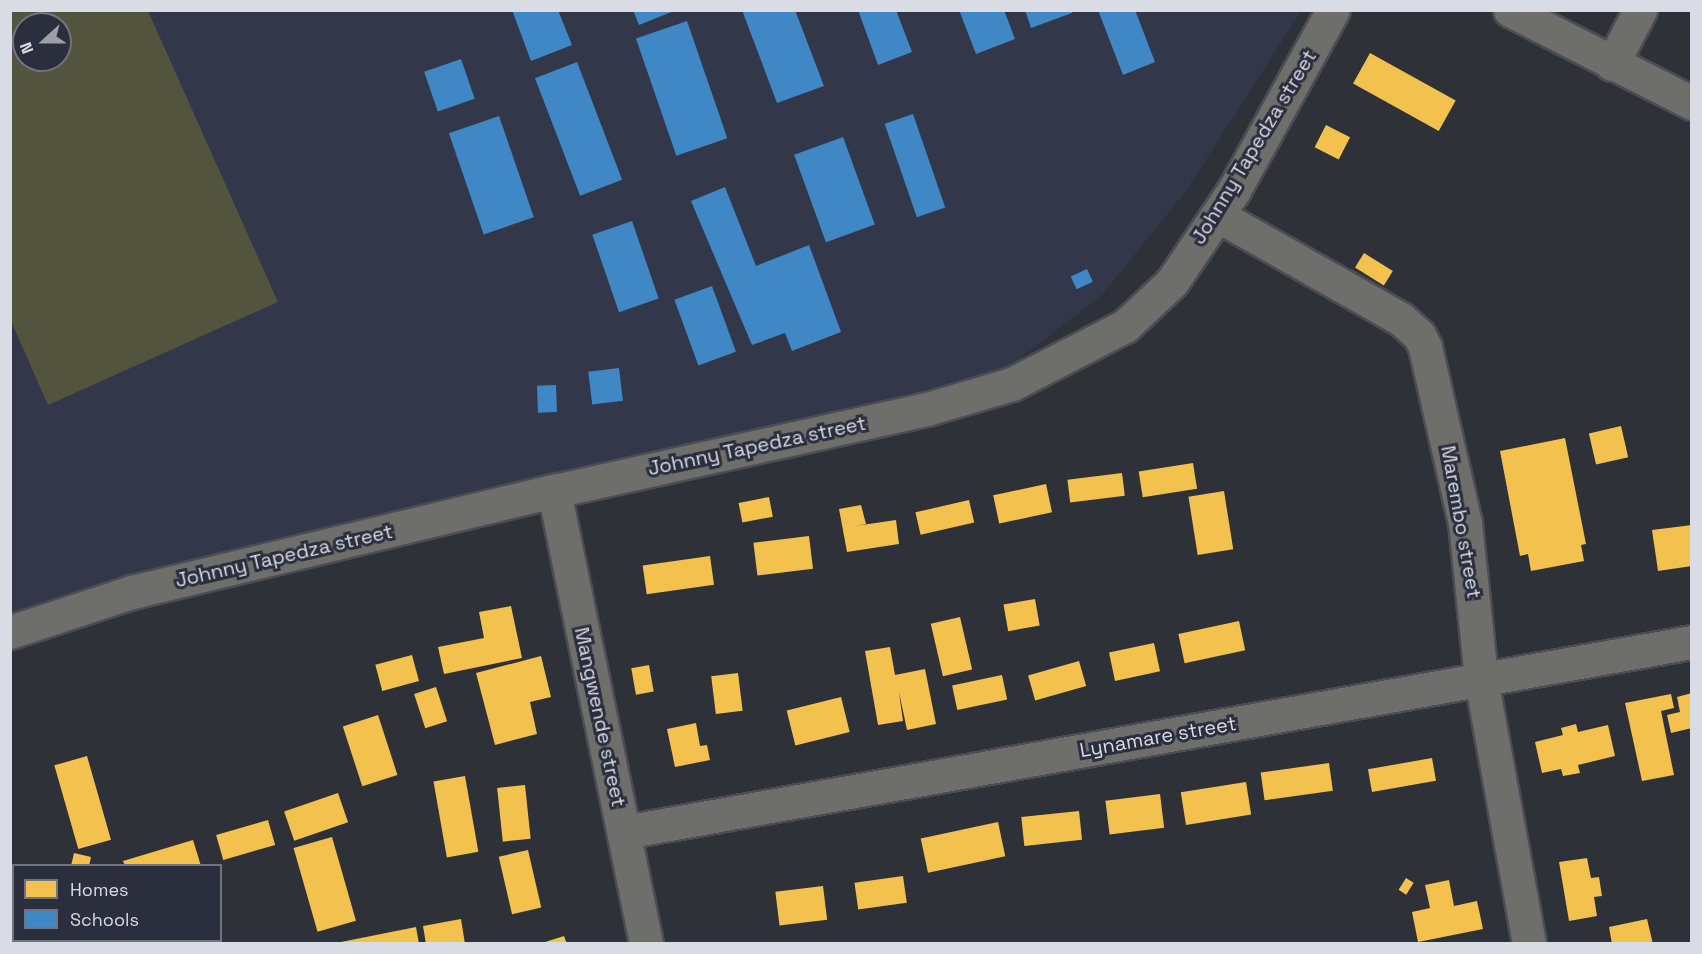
<!DOCTYPE html>
<html>
<head>
<meta charset="utf-8">
<style>
	body { margin:0 }
	#map { position:relative; width:1702px; height:954px; overflow:hidden; background:#2f3139; font-family:"Space Grotesk",sans-serif }
	div>[style] { position:absolute }
	.built>* { inset:0; background:#323749 }
	.green>* { inset:0; background:#52543d }
	.homes>* { inset:0; background:#f2c14e; transform-origin:0 0 }
	.schools>* { inset:0; background:#3f88c5; transform-origin:0 0 }
	.roads { filter:drop-shadow(2px 0 #4b4d54) drop-shadow(-2px 0 #4b4d54) drop-shadow(0 2px #4b4d54) drop-shadow(0 -2px #4b4d54) }
	.minor>* { height:33px; margin:-16.5px; padding:0 16.5px; transform-origin:16.5px; border-radius:16.5px; background:#6e6e6b }
	span { translate:-50% -50%; white-space:nowrap; text-align:center; line-height:1.15; -webkit-text-stroke:6px #2b2f3d; paint-order:stroke }
	.street-label { font-size:20px; color:#d9dce5 }
	.frame { position:absolute; inset:0; border:12px solid #d9dce5; pointer-events:none }
	.legend { position:absolute; left:12px; top:864px; width:210px; height:78px; box-sizing:border-box; background:#2b2f3d; border:2px solid #717480; margin:0; padding:8px 10px; list-style:none; font-size:18px; color:#d9dce5 }
	.legend li { display:flex; align-items:center; gap:12px; height:30px }
	.legend b { width:30px; border:2px solid #717480 }
	.north { position:absolute; left:12px; top:12px; width:60px; height:60px; box-sizing:border-box; background:#2b2f3d; border:2px solid #717480; border-radius:50%; rotate:249deg; font-size:16px; font-weight:700; line-height:24px; text-align:center; color:#d9dce5 }
	.north::after { content:''; display:block; margin:auto; width:21px; height:27px; background:#9ea0a9; clip-path:polygon(50% 0,100% 100%,50% 72%,0 100%) }
</style>
</head>
<body>
<div id="map">
	<div class="built">
		<div style="clip-path:polygon(evenodd,10px 11px,1300px 10px,1301px 11px,1186px 191px,1101px 296px,979px 390px,19px 622px,10px 609px,10px 11px,24px 24px,60px 24px,60px 60px,24px 60px,24px 24px)"></div>
	</div>
	<div class="green">
		<div style="clip-path:polygon(evenodd,10px 11px,148px 11px,278px 302px,48px 405px,11px 321px,10px 11px,24px 24px,60px 24px,60px 60px,24px 60px,24px 24px)"></div>
	</div>
	<div class="homes">
		<div style="left:1370px;top:53px;width:98px;height:35px;rotate:29deg"></div>
		<div style="left:1326px;top:125px;width:27px;height:25px;rotate:27deg"></div>
		<div style="left:1364px;top:253px;width:34px;height:17px;rotate:32deg"></div>
		<div style="left:1621px;top:426px;width:32px;height:33px;rotate:77deg"></div>
		<div style="clip-path:polygon(1565px 438px,1586px 544px,1581px 545px,1584px 561px,1531px 571px,1528px 554px,1520px 556px,1500px 451px)"></div>
		<div style="left:1193px;top:463px;width:26px;height:55px;rotate:81deg"></div>
		<div style="left:1122px;top:473px;width:23px;height:55px;rotate:83deg"></div>
		<div style="left:1046px;top:484px;width:29px;height:54px;rotate:78deg"></div>
		<div style="left:1224px;top:491px;width:59px;height:36px;rotate:81deg"></div>
		<div style="left:769px;top:497px;width:20px;height:31px;rotate:79deg"></div>
		<div style="left:969px;top:500px;width:23px;height:55px;rotate:77deg"></div>
		<div style="clip-path:polygon(861px 505px,866px 524px,855px 526px,896px 520px,899px 544px,847px 552px,839px 509px)"></div>
		<div style="clip-path:polygon(1692px 525px,1692px 566px,1658px 571px,1652px 530px)"></div>
		<div style="left:809px;top:536px;width:33px;height:56px;rotate:83deg"></div>
		<div style="left:710px;top:556px;width:29px;height:68px;rotate:82deg"></div>
		<div style="left:1035px;top:599px;width:27px;height:32px;rotate:80deg"></div>
		<div style="clip-path:polygon(511px 606px,522px 658px,444px 674px,438px 647px,484px 638px,479px 612px)"></div>
		<div style="left:960px;top:617px;width:54px;height:30px;rotate:77deg"></div>
		<div style="left:1239px;top:621px;width:30px;height:62px;rotate:78deg"></div>
		<div style="left:1154px;top:643px;width:29px;height:46px;rotate:78deg"></div>
		<div style="clip-path:polygon(890px 647px,895px 675px,925px 669px,936px 724px,907px 730px,899px 692px,903px 721px,878px 725px,865px 651px)"></div>
		<div style="left:412px;top:655px;width:27px;height:38px;rotate:75deg"></div>
		<div style="clip-path:polygon(541px 656px,551px 697px,530px 702px,537px 734px,495px 745px,476px 673px)"></div>
		<div style="left:1079px;top:661px;width:26px;height:53px;rotate:74deg"></div>
		<div style="left:649px;top:665px;width:27px;height:18px;rotate:80deg"></div>
		<div style="left:738px;top:673px;width:38px;height:27px;rotate:83deg"></div>
		<div style="left:1002px;top:675px;width:25px;height:51px;rotate:78deg"></div>
		<div style="left:436px;top:687px;width:36px;height:23px;rotate:72deg"></div>
		<div style="clip-path:polygon(1692px 693px,1692px 728px,1671px 733px,1667px 715px,1680px 712px,1677px 697px)"></div>
		<div style="clip-path:polygon(1671px 694px,1674px 708px,1661px 711px,1674px 775px,1642px 781px,1625px 703px)"></div>
		<div style="left:841px;top:697px;width:36px;height:56px;rotate:76deg"></div>
		<div style="left:378px;top:715px;width:63px;height:37px;rotate:72deg"></div>
		<div style="clip-path:polygon(696px 723px,700px 746px,707px 745px,710px 760px,675px 767px,667px 729px)"></div>
		<div style="clip-path:polygon(1576px 724px,1578px 732px,1608px 725px,1615px 756px,1578px 765px,1580px 773px,1563px 776px,1561px 769px,1542px 773px,1535px 742px,1563px 735px,1561px 728px)"></div>
		<div style="left:87px;top:756px;width:87px;height:34px;rotate:74deg"></div>
		<div style="left:1432px;top:758px;width:23px;height:65px;rotate:80deg"></div>
		<div style="left:1329px;top:763px;width:28px;height:69px;rotate:82deg"></div>
		<div style="left:465px;top:776px;width:77px;height:32px;rotate:80deg"></div>
		<div style="left:1246px;top:782px;width:33px;height:66px;rotate:81deg"></div>
		<div style="left:525px;top:785px;width:54px;height:28px;rotate:84deg"></div>
		<div style="left:338px;top:793px;width:31px;height:57px;rotate:71deg"></div>
		<div style="left:1160px;top:794px;width:34px;height:55px;rotate:83deg"></div>
		<div style="left:1079px;top:811px;width:29px;height:58px;rotate:84deg"></div>
		<div style="left:268px;top:820px;width:26px;height:54px;rotate:74deg"></div>
		<div style="left:998px;top:822px;width:35px;height:79px;rotate:78deg"></div>
		<div style="left:332px;top:837px;width:87px;height:40px;rotate:74deg"></div>
		<div style="clip-path:polygon(193px 840px,201px 866px,125px 866px,123px 861px)"></div>
		<div style="left:528px;top:850px;width:59px;height:30px;rotate:77deg"></div>
		<div style="clip-path:polygon(74px 853px,91px 857px,89px 866px,71px 866px)"></div>
		<div style="clip-path:polygon(1587px 858px,1591px 878px,1599px 877px,1602px 896px,1594px 897px,1597px 916px,1569px 921px,1559px 862px)"></div>
		<div style="left:903px;top:876px;width:27px;height:49px;rotate:82deg"></div>
		<div style="left:1406px;top:878px;width:9px;height:14px;rotate:32deg"></div>
		<div style="clip-path:polygon(1449px 880px,1454px 906px,1477px 901px,1483px 929px,1418px 942px,1412px 912px,1430px 908px,1425px 885px)"></div>
		<div style="left:823px;top:886px;width:34px;height:48px;rotate:83deg"></div>
		<div style="clip-path:polygon(461px 919px,465px 944px,426px 944px,423px 926px)"></div>
		<div style="clip-path:polygon(1647px 919px,1653px 944px,1612px 944px,1609px 927px)"></div>
		<div style="clip-path:polygon(416px 927px,419px 944px,341px 944px,341px 942px)"></div>
		<div style="clip-path:polygon(564px 936px,567px 944px,543px 944px,542px 943px)"></div>
	</div>
	<div class="schools">
		<div style="clip-path:polygon(512px 10px,558px 10px,572px 45px,531px 61px)"></div>
		<div style="clip-path:polygon(633px 10px,674px 10px,674px 11px,639px 25px)"></div>
		<div style="clip-path:polygon(742px 10px,795px 10px,824px 86px,777px 103px)"></div>
		<div style="clip-path:polygon(858px 10px,896px 10px,912px 52px,878px 65px)"></div>
		<div style="clip-path:polygon(959px 10px,1004px 10px,1015px 39px,976px 54px)"></div>
		<div style="clip-path:polygon(1025px 10px,1071px 10px,1072px 13px,1031px 28px)"></div>
		<div style="clip-path:polygon(1098px 10px,1135px 10px,1155px 62px,1123px 75px)"></div>
		<div style="left:687px;top:21px;width:124px;height:54px;rotate:71deg"></div>
		<div style="left:461px;top:59px;width:42px;height:39px;rotate:71deg"></div>
		<div style="left:577px;top:62px;width:126px;height:45px;rotate:69deg"></div>
		<div style="left:913px;top:114px;width:99px;height:30px;rotate:71deg"></div>
		<div style="left:499px;top:116px;width:107px;height:53px;rotate:71deg"></div>
		<div style="left:843px;top:137px;width:93px;height:52px;rotate:70deg"></div>
		<div style="clip-path:polygon(725px 187px,756px 266px,809px 245px,841px 332px,792px 351px,785px 333px,752px 345px,691px 201px)"></div>
		<div style="left:632px;top:221px;width:82px;height:42px;rotate:71deg"></div>
		<div style="left:1087px;top:269px;width:14px;height:18px;rotate:65deg"></div>
		<div style="left:712px;top:286px;width:70px;height:40px;rotate:70deg"></div>
		<div style="left:619px;top:368px;width:33px;height:31px;rotate:83deg"></div>
		<div style="left:556px;top:385px;width:27px;height:19px;rotate:88deg"></div>
	</div>
	<div class="roads">
		<div class="minor">
			<div style="left:1510px;top:10px;width:204px;rotate:27.1deg"></div>
			<div style="left:1612px;top:64px;width:61px;rotate:-62.6deg"></div>
			<div style="left:1217px;top:215px;width:211px;rotate:29.5deg"></div>
			<div style="left:1401px;top:319px;width:24px;rotate:42deg"></div>
			<div style="left:1419px;top:335px;width:13px;rotate:63deg"></div>
			<div style="left:1425px;top:347px;width:180px;rotate:77.2deg"></div>
			<div style="left:1465px;top:523px;width:157px;rotate:84.1deg"></div>
			<div style="left:1481px;top:679px;width:269px;rotate:79.7deg"></div>
			<div style="left:554px;top:491px;width:462px;rotate:78.5deg"></div>
			<div style="left:10px;top:632px;width:128px;rotate:-18.2deg"></div>
			<div style="left:132px;top:592px;width:434px;rotate:-13.5deg"></div>
			<div style="left:554px;top:491px;width:382px;rotate:-12.4deg"></div>
			<div style="left:927px;top:409px;width:89px;rotate:-16.4deg"></div>
			<div style="left:1012px;top:384px;width:127px;rotate:-27.2deg"></div>
			<div style="left:1125px;top:326px;width:64px;rotate:-43.1deg"></div>
			<div style="left:1172px;top:282px;width:111px;rotate:-56deg"></div>
			<div style="left:1234px;top:190px;width:205px;rotate:-61.2deg"></div>
			<div style="left:624px;top:832px;width:1085px;rotate:-10.09deg"></div>
		</div>
	</div>
	<div class="street-label">
		<span style="left:1254px;top:147px;rotate:-59deg">Johnny Tapedza street</span>
		<span style="left:757px;top:446px;rotate:-12deg">Johnny Tapedza street</span>
		<span style="left:1461px;top:522px;rotate:80deg">Marembo street</span>
		<span style="left:284px;top:556px;rotate:-13deg">Johnny Tapedza street</span>
		<span style="left:600px;top:717px;rotate:78deg">Mangwende street</span>
		<span style="left:1158px;top:737px;rotate:-10deg">Lynamare street</span>
	</div>
	<div class="frame"></div>
	<ul class="legend">
	<li><b style="height:16px;background:#f2c14e"></b>Homes</li>
	<li><b style="height:16px;background:#3f88c5"></b>Schools</li>
	</ul>
	<div class="north">N</div>
</div>
</body>
</html>
